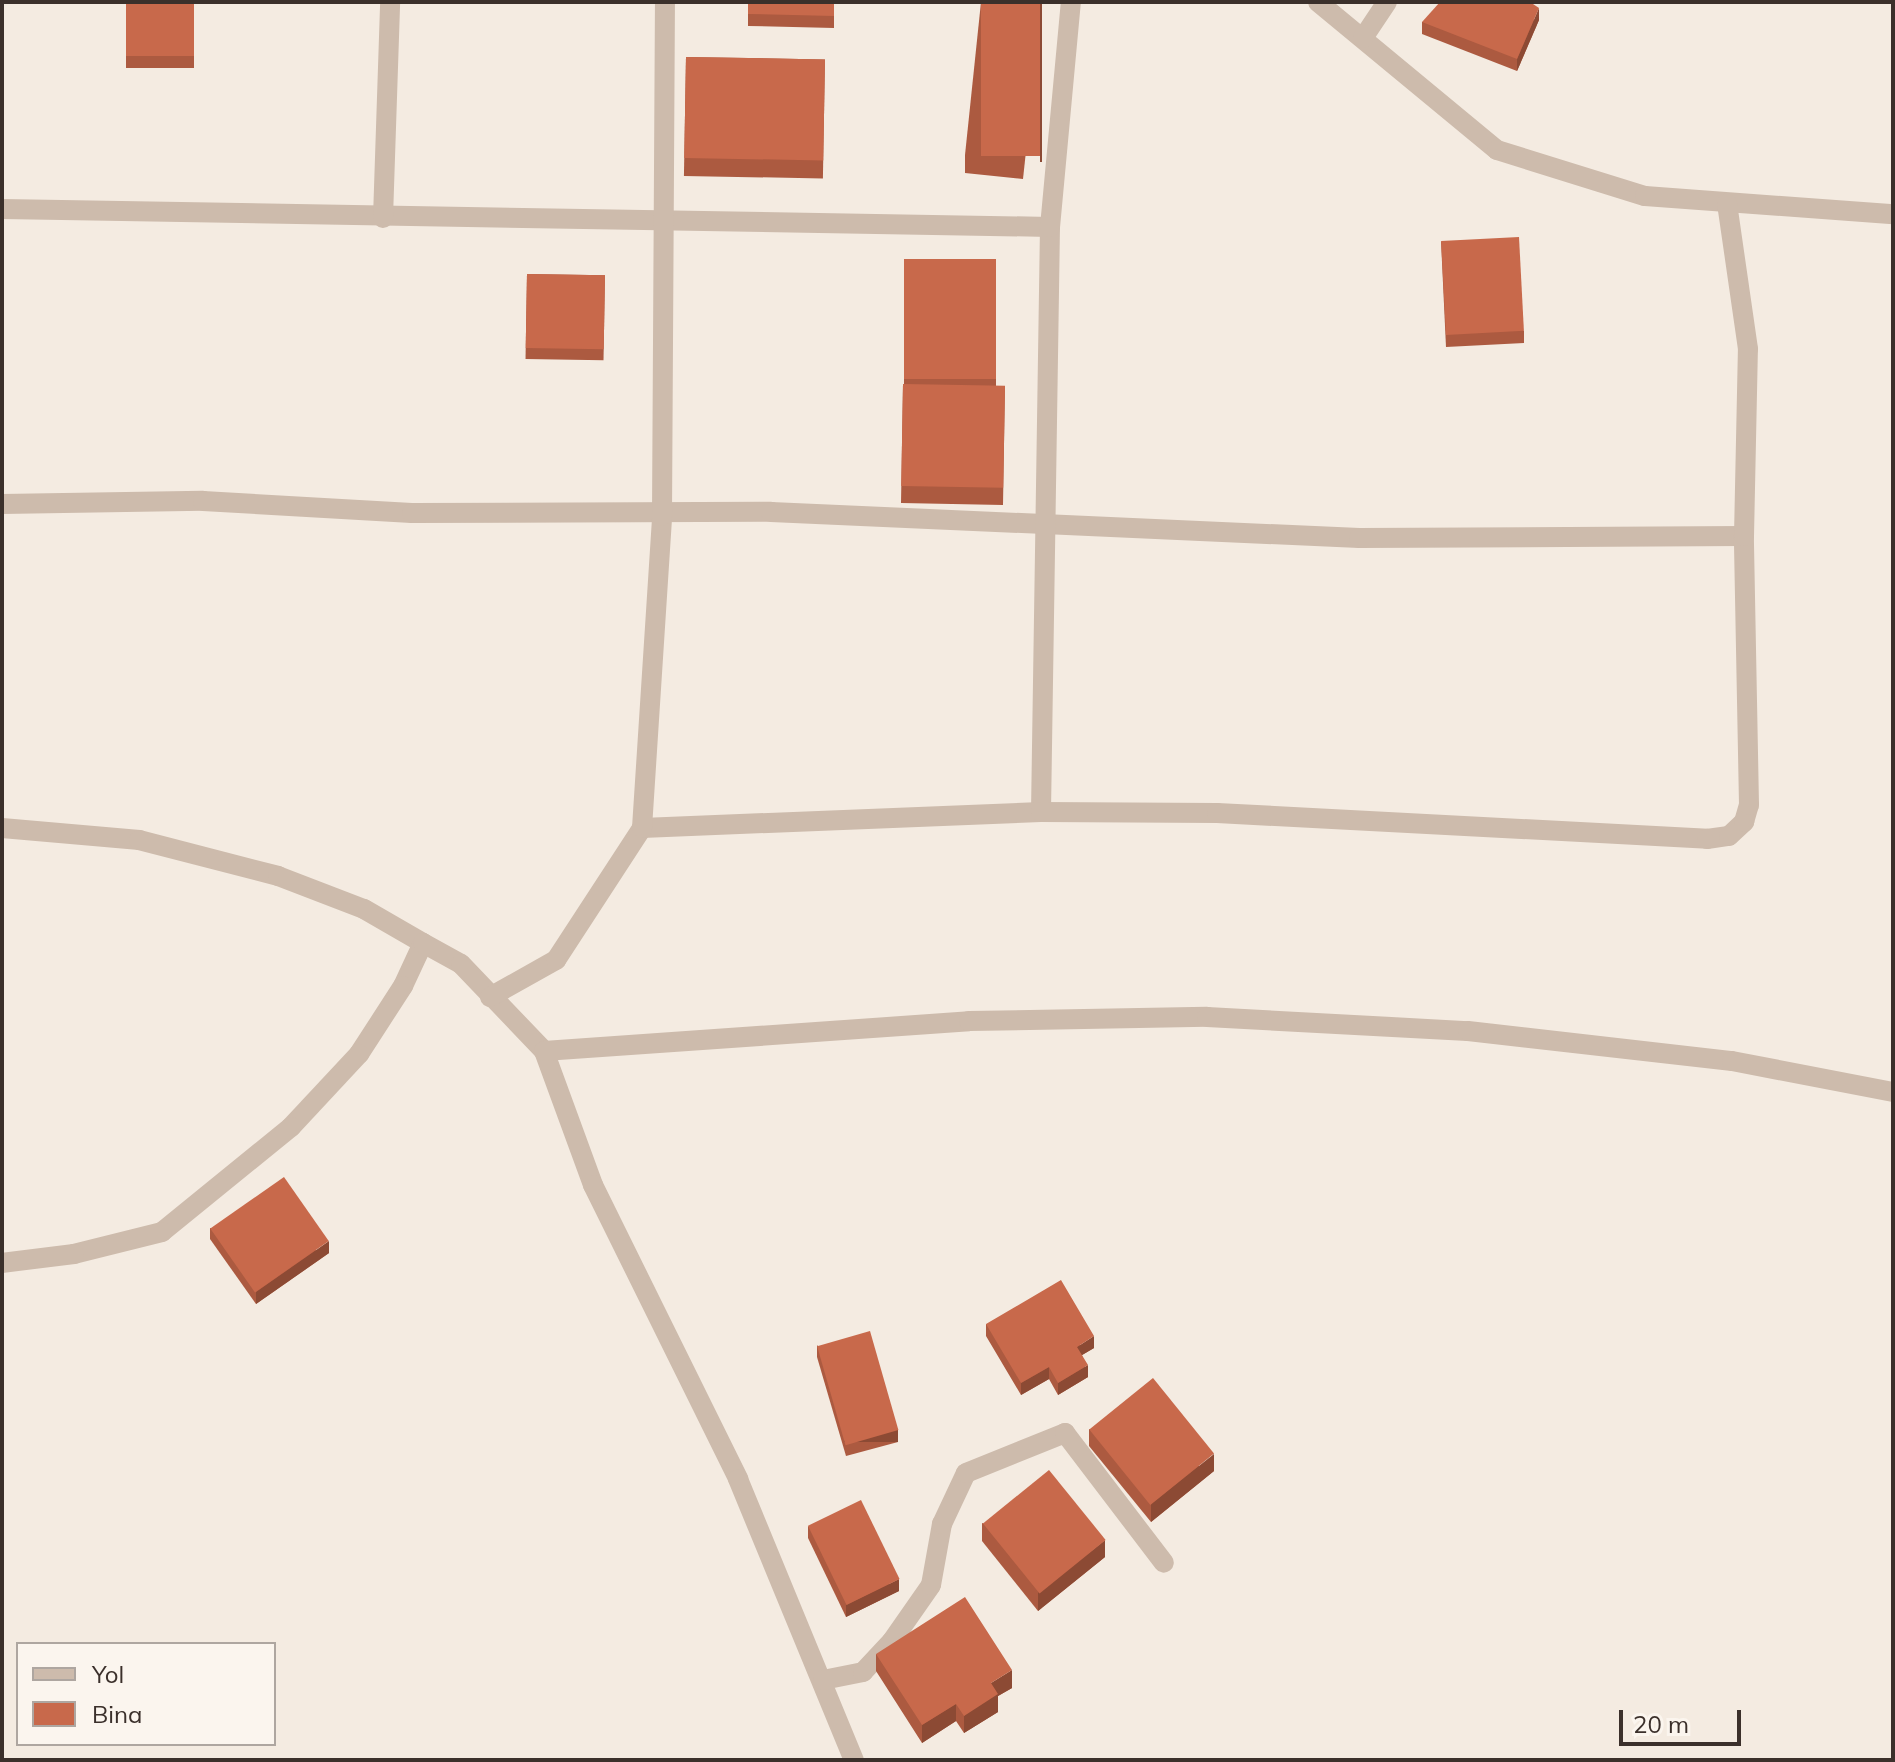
<!DOCTYPE html>
<html>
<head>
<meta charset="utf-8">
<style>
	body { margin:0 }
	#map { position:relative; width:1895px; height:1762px; overflow:hidden; background:#f4ebe1; font-family:Mulish,sans-serif }
	div>[style] { position:absolute }
	.minor>* { height:20px; margin:-10px; padding:0 10px; transform-origin:10px; border-radius:10px; background:#cdbbac }
	.wall>* { inset:0; background:#ac5a40; transform-origin:0 0 }
	.shaded-wall>* { inset:0; background:#8c4a34; transform-origin:0 0 }
	.building>* { inset:0; background:#c8694b; transform-origin:0 0 }
	span { translate:-50% -50%; white-space:nowrap; text-align:center; line-height:1.15; -webkit-text-stroke:7px #fbf5ee; paint-order:stroke }
	.frame { position:absolute; inset:0; border:4px solid #3b302b; pointer-events:none }
	.legend { position:absolute; left:16px; top:1642px; width:260px; height:104px; box-sizing:border-box; background:#fbf5ee; border:2px solid #aea6a0; margin:0; padding:10px 14px; list-style:none; font-size:24px; color:#3b302b }
	.legend li { display:flex; align-items:center; gap:16px; height:40px }
	.legend b { width:40px; border:2px solid #aea6a0 }
	.scale { position:absolute; left:1619px; top:1710px; width:122px; height:36px; box-sizing:border-box; border:4px solid #3b302b; border-top:0; padding-left:10px; font-size:24px; line-height:28px; white-space:nowrap; color:#3b302b; -webkit-text-stroke:6px #fbf5ee; paint-order:stroke }
</style>
</head>
<body>
<div id="map">
	<div class="minor">
		<div style="left:1318px;top:2px;width:232px;rotate:39.6deg"></div>
		<div style="left:1497px;top:150px;width:155px;rotate:17.3deg"></div>
		<div style="left:1645px;top:196px;width:249px;rotate:4.2deg"></div>
		<div style="left:1363px;top:38px;width:43px;rotate:-56.3deg"></div>
		<div style="left:2px;top:209px;width:1048px;rotate:0.98deg"></div>
		<div style="left:383px;top:218px;width:216px;rotate:-88.1deg"></div>
		<div style="left:2px;top:504px;width:201px;rotate:-0.9deg"></div>
		<div style="left:203px;top:501px;width:209px;rotate:3.3deg"></div>
		<div style="left:412px;top:513px;width:359px;rotate:-0.2deg"></div>
		<div style="left:771px;top:512px;width:589px;rotate:2.53deg"></div>
		<div style="left:1359px;top:538px;width:385px;rotate:-0.3deg"></div>
		<div style="left:1041px;top:812px;width:585px;rotate:-89.12deg"></div>
		<div style="left:1050px;top:227px;width:226px;rotate:-84.7deg"></div>
		<div style="left:2px;top:828px;width:138px;rotate:5deg"></div>
		<div style="left:139px;top:840px;width:144px;rotate:14.5deg"></div>
		<div style="left:278px;top:876px;width:92px;rotate:21deg"></div>
		<div style="left:364px;top:909px;width:68px;rotate:30deg"></div>
		<div style="left:423px;top:943px;width:47px;rotate:114.9deg"></div>
		<div style="left:403px;top:986px;width:81px;rotate:122.9deg"></div>
		<div style="left:359px;top:1054px;width:100px;rotate:133deg"></div>
		<div style="left:291px;top:1127px;width:166px;rotate:140.9deg"></div>
		<div style="left:162px;top:1232px;width:91px;rotate:166deg"></div>
		<div style="left:74px;top:1254px;width:73px;rotate:172.9deg"></div>
		<div style="left:642px;top:828px;width:399px;rotate:-2.3deg"></div>
		<div style="left:1041px;top:812px;width:176px;rotate:0.3deg"></div>
		<div style="left:1217px;top:813px;width:491px;rotate:3deg"></div>
		<div style="left:1707px;top:839px;width:22px;rotate:-8deg"></div>
		<div style="left:1729px;top:836px;width:21px;rotate:-43deg"></div>
		<div style="left:1744px;top:822px;width:18px;rotate:-74deg"></div>
		<div style="left:1749px;top:805px;width:269px;rotate:-91.1deg"></div>
		<div style="left:1744px;top:536px;width:187px;rotate:-88.8deg"></div>
		<div style="left:1748px;top:349px;width:147px;rotate:-98.2deg"></div>
		<div style="left:423px;top:943px;width:43px;rotate:28.9deg"></div>
		<div style="left:461px;top:964px;width:120px;rotate:46.3deg"></div>
		<div style="left:544px;top:1051px;width:143px;rotate:69.9deg"></div>
		<div style="left:593px;top:1185px;width:328px;rotate:63.7deg"></div>
		<div style="left:738px;top:1479px;width:304px;rotate:67.6deg"></div>
		<div style="left:490px;top:997px;width:76px;rotate:-29.3deg"></div>
		<div style="left:556px;top:960px;width:158px;rotate:-56.9deg"></div>
		<div style="left:642px;top:828px;width:313px;rotate:-86.3deg"></div>
		<div style="left:662px;top:516px;width:514px;rotate:-89.67deg"></div>
		<div style="left:544px;top:1051px;width:426px;rotate:-4deg"></div>
		<div style="left:969px;top:1021px;width:238px;rotate:-1deg"></div>
		<div style="left:1207px;top:1017px;width:261px;rotate:3.1deg"></div>
		<div style="left:1468px;top:1031px;width:266px;rotate:6.5deg"></div>
		<div style="left:1732px;top:1061px;width:164px;rotate:10.9deg"></div>
		<div style="left:823px;top:1680px;width:41px;rotate:-11.3deg"></div>
		<div style="left:863px;top:1672px;width:42px;rotate:-46.9deg"></div>
		<div style="left:892px;top:1641px;width:68px;rotate:-55.1deg"></div>
		<div style="left:931px;top:1585px;width:62px;rotate:-79.8deg"></div>
		<div style="left:942px;top:1524px;width:56px;rotate:-64.8deg"></div>
		<div style="left:966px;top:1473px;width:107px;rotate:-22deg"></div>
		<div style="left:1065px;top:1433px;width:163px;rotate:52.7deg"></div>
	</div>
	<div class="wall">
		<div style="left:126px;top:2px;width:68px;height:66px"></div>
		<div style="clip-path:polygon(834px 2px,834px 28px,748px 26px,748px 14px)"></div>
		<div style="clip-path:polygon(981px 2px,1042px 2px,1023px 179px,965px 173px,965px 155px)"></div>
		<div style="clip-path:polygon(1539px 20px,1517px 71px,1422px 34px,1422px 22px)"></div>
		<div style="left:686px;top:57px;width:139px;height:119px;rotate:1deg"></div>
		<div style="clip-path:polygon(1441px 241px,1524px 331px,1524px 343px,1446px 347px)"></div>
		<div style="clip-path:polygon(904px 259px,996px 259px,996px 386px,1005px 386px,1003px 505px,901px 503px,903px 384px,904px 384px)"></div>
		<div style="left:527px;top:274px;width:78px;height:85px;rotate:1deg"></div>
		<div style="clip-path:polygon(210px 1228px,329px 1253px,256px 1304px,210px 1239px)"></div>
		<div style="clip-path:polygon(986px 1324px,1094px 1348px,1082px 1355px,1088px 1377px,1058px 1395px,1049px 1379px,1021px 1395px,986px 1336px)"></div>
		<div style="clip-path:polygon(817px 1345px,898px 1442px,846px 1456px,817px 1357px)"></div>
		<div style="clip-path:polygon(1089px 1429px,1214px 1471px,1151px 1522px,1089px 1446px)"></div>
		<div style="clip-path:polygon(982px 1523px,1105px 1557px,1038px 1611px,982px 1541px)"></div>
		<div style="clip-path:polygon(808px 1526px,899px 1591px,846px 1617px,808px 1538px)"></div>
		<div style="clip-path:polygon(876px 1654px,1012px 1688px,998px 1696px,998px 1712px,964px 1733px,956px 1721px,922px 1743px,876px 1671px)"></div>
	</div>
	<div class="shaded-wall">
		<div style="left:1040px;top:2px;width:2px;height:160px"></div>
		<div style="clip-path:polygon(1539px 8px,1539px 20px,1517px 71px,1517px 59px)"></div>
		<div style="clip-path:polygon(329px 1241px,329px 1253px,256px 1304px,256px 1292px)"></div>
		<div style="clip-path:polygon(1094px 1336px,1094px 1348px,1077px 1358px,1077px 1347px)"></div>
		<div style="clip-path:polygon(1088px 1365px,1088px 1377px,1058px 1395px,1058px 1383px)"></div>
		<div style="clip-path:polygon(1049px 1367px,1049px 1379px,1021px 1395px,1021px 1383px)"></div>
		<div style="left:898px;top:1430px;width:12px;height:54px;rotate:90deg"></div>
		<div style="clip-path:polygon(1214px 1454px,1214px 1471px,1151px 1522px,1151px 1504px)"></div>
		<div style="clip-path:polygon(1105px 1540px,1105px 1557px,1038px 1611px,1038px 1593px)"></div>
		<div style="clip-path:polygon(899px 1579px,899px 1591px,846px 1617px,846px 1605px)"></div>
		<div style="clip-path:polygon(1012px 1670px,1012px 1688px,998px 1696px,998px 1712px,964px 1733px,964px 1716px,991px 1683px)"></div>
		<div style="clip-path:polygon(956px 1704px,956px 1721px,922px 1743px,922px 1725px)"></div>
	</div>
	<div class="building">
		<div style="left:126px;top:2px;width:68px;height:54px"></div>
		<div style="clip-path:polygon(748px 2px,834px 2px,834px 16px,748px 14px)"></div>
		<div style="left:981px;top:2px;width:59px;height:154px"></div>
		<div style="clip-path:polygon(1440px 2px,1530px 2px,1539px 8px,1517px 59px,1422px 22px)"></div>
		<div style="left:686px;top:57px;width:139px;height:101px;rotate:1deg"></div>
		<div style="left:1519px;top:237px;width:94px;height:78px;rotate:87deg"></div>
		<div style="left:904px;top:259px;width:92px;height:120px"></div>
		<div style="left:527px;top:274px;width:78px;height:74px;rotate:1deg"></div>
		<div style="left:903px;top:384px;width:102px;height:102px;rotate:1deg"></div>
		<div style="left:284px;top:1177px;width:78px;height:90px;rotate:55deg"></div>
		<div style="clip-path:polygon(1061px 1280px,1094px 1336px,1077px 1347px,1088px 1365px,1058px 1383px,1049px 1367px,1021px 1383px,986px 1324px)"></div>
		<div style="left:870px;top:1331px;width:103px;height:55px;rotate:74deg"></div>
		<div style="left:1153px;top:1378px;width:97px;height:82px;rotate:51deg"></div>
		<div style="left:1049px;top:1470px;width:90px;height:85px;rotate:51deg"></div>
		<div style="left:861px;top:1500px;width:88px;height:59px;rotate:64deg"></div>
		<div style="clip-path:polygon(965px 1597px,1012px 1670px,991px 1683px,998px 1694px,964px 1716px,956px 1704px,922px 1725px,876px 1654px)"></div>
	</div>
	<div class="frame"></div>
	<ul class="legend">
	<li><b style="height:10px;background:#cdbbac"></b>Yol</li>
	<li><b style="height:22px;background:#c8694b"></b>Bina</li>
	</ul>
	<div class="scale">20 m</div>
</div>
</body>
</html>
